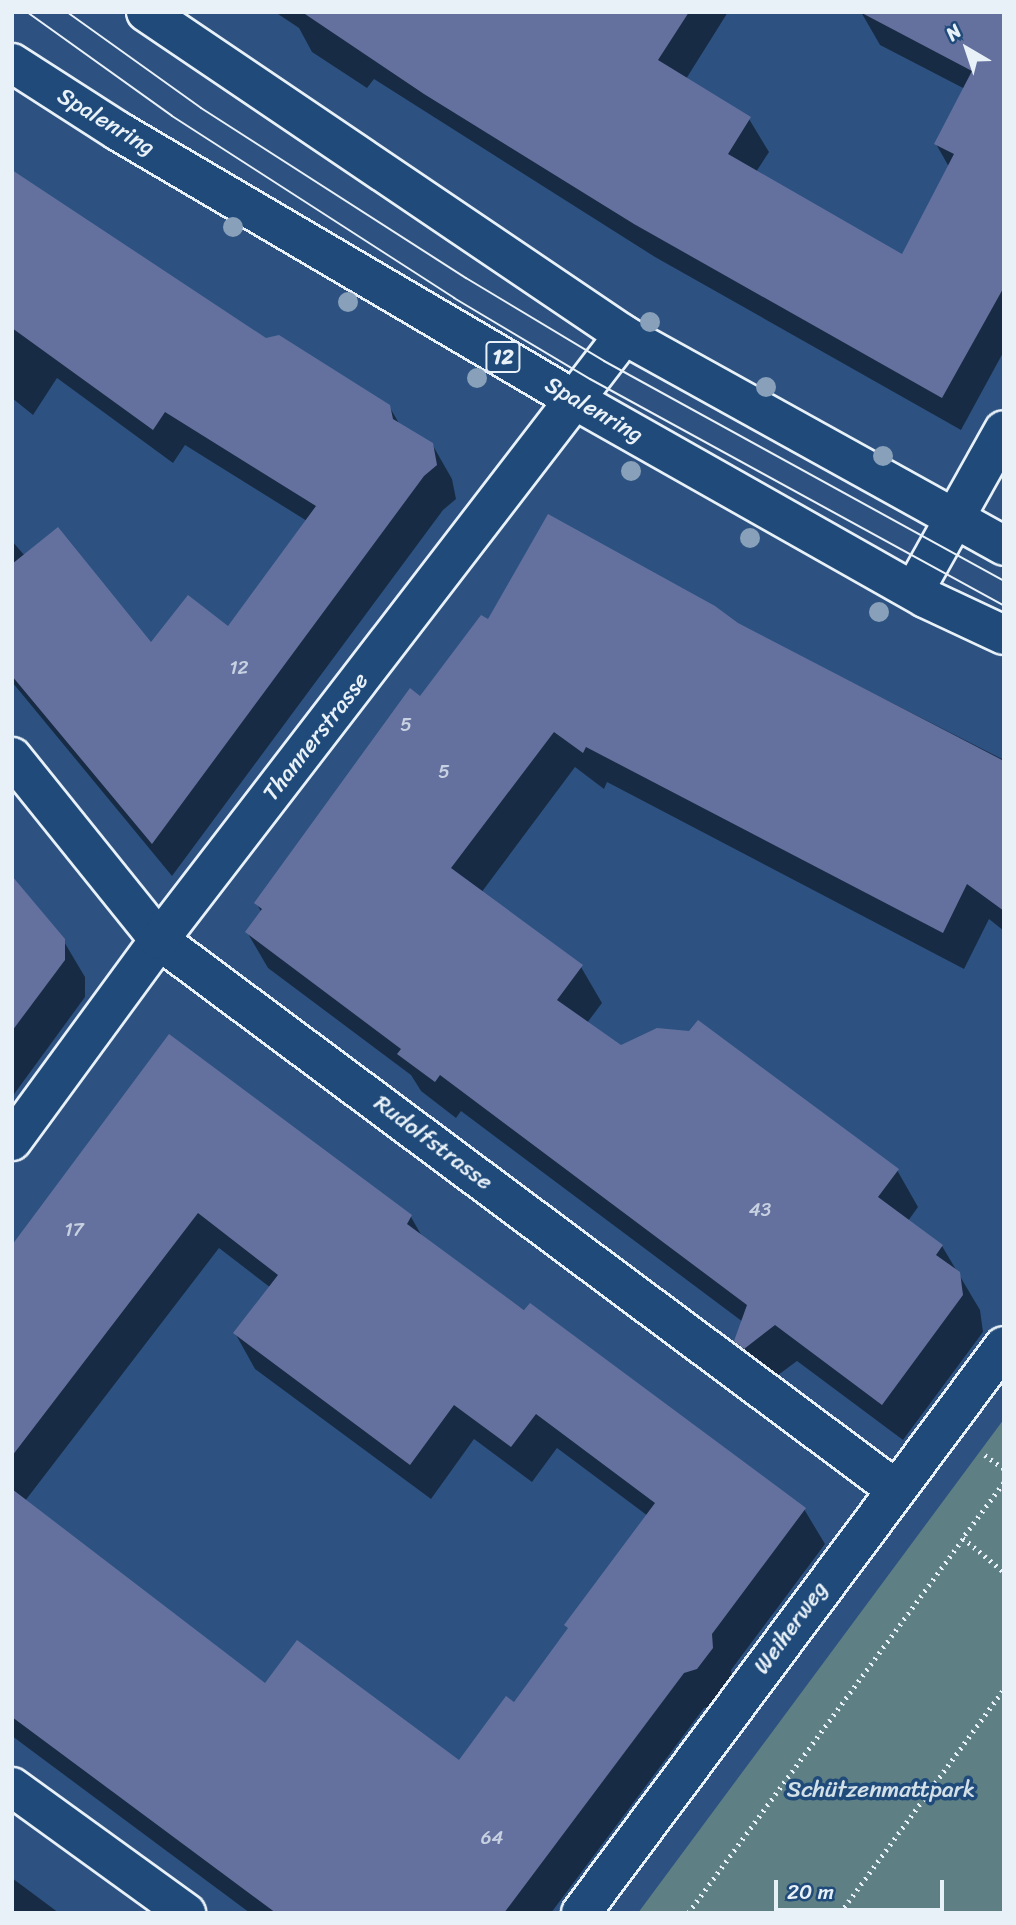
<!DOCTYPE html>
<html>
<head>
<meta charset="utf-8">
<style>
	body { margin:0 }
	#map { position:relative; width:1016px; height:1925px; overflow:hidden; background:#2d5281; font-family:Sriracha,sans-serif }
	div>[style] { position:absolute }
	.green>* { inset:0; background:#5e8084 }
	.shadow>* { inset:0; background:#0007 }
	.building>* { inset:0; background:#64719e }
	.path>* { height:4.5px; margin-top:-2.25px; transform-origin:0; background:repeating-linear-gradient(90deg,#e8f1f8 0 2px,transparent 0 7px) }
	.roads { filter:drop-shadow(2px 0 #e8f1f8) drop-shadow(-2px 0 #e8f1f8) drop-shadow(0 2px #e8f1f8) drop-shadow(0 -2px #e8f1f8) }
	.street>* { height:38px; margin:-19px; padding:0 19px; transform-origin:19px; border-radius:19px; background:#1f4a7a }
	.secondary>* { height:38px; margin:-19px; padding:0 19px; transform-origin:19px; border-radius:19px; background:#1f4a7a }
	.primary>* { height:38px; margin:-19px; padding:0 19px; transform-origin:19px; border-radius:19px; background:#1f4a7a }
	.tram>* { height:2px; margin:-1px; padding:0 1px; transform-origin:1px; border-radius:1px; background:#e8f1f8 }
	.trees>* { width:20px; height:20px; margin:-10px; border-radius:50%; background:#88a0b9 }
	span { translate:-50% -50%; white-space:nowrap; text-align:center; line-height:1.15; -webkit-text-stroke:7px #1f4a7a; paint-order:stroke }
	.number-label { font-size:19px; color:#c7d1e2 }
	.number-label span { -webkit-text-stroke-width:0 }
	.shield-label span { padding:2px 5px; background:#1f4a7a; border:2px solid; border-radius:5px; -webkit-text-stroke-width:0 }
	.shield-label { font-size:21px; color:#e8f1f8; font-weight:700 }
	.street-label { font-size:23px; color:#e8f1f8 }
	.park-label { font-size:23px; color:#d3e0e7 }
	.frame { position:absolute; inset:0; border:14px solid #e8f1f8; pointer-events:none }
	.north { position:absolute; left:932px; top:14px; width:70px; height:70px; -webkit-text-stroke:5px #1f4a7a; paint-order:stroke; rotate:321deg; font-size:19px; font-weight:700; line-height:28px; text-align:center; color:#e8f1f8 }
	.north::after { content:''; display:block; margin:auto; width:24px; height:32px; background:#e8f1f8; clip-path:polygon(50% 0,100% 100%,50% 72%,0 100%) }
	.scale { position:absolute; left:774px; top:1880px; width:170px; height:32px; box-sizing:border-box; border:4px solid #e8f1f8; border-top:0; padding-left:9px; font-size:21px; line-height:24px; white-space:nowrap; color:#e8f1f8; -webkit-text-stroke:5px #1f4a7a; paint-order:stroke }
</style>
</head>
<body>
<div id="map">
	<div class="green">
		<div style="clip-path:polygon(1004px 1419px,1004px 1913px,638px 1913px)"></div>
	</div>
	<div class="shadow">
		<div style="clip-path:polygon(275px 12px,728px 12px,686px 79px,749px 119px,769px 152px,756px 172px,903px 257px,949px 167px,936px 144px,965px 89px,880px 45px,861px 12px,1004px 12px,1004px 351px,961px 430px,655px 257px,374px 79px,367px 88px,312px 52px,299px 28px)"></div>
		<div style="clip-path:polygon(12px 172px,266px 339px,389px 406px,400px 425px,432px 444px,452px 479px,456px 499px,443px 510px,172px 876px,12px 682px,12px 541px,25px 556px,152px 645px,229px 628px,307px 521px,185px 445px,173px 463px,57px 378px,33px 415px,12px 398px)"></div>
		<div style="clip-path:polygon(489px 622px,737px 624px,1004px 760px,1004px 931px,989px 919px,964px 969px,607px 782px,604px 789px,575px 767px,481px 893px,581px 967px,602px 1003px,587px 1023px,621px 1047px,897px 1170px,918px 1207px,908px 1221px,942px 1246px,980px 1310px,983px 1332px,903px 1440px,797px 1361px,766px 1384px,757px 1378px,736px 1341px,743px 1322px,461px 1111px,456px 1118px,421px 1091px,411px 1075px,268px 968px,247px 932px,262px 913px,256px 903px,421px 698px)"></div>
		<div style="clip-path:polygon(12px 878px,63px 940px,85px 977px,85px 997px,12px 1097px)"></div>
		<div style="clip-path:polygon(evenodd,170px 1037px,411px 1217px,423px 1238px,804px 1509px,825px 1544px,731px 1670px,733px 1684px,718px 1705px,704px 1708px,551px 1913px,250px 1913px,12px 1736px,12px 1248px,170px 1037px,219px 1248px,271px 1288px,235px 1333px,255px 1369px,431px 1499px,474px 1439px,532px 1482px,557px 1448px,648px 1516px,514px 1705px,460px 1762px,266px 1685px,25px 1501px,219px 1248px)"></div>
		<div style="clip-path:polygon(12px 1878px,59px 1913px,12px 1913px)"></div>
	</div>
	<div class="building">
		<div style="clip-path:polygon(302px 12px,689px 12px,658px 60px,751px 117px,728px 154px,902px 254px,954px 154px,934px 144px,972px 71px,860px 12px,1004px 12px,1004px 287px,942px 398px,634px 224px,424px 94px)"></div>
		<div style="clip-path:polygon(12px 170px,266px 338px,279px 335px,390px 405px,393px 419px,433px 443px,437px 465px,424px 476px,152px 844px,12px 676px,12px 564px,58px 527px,151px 642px,188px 595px,228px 626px,316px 506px,165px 412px,153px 430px,12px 328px)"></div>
		<div style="clip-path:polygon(548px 514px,715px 606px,738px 623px,1004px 761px,1004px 911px,967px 884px,943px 933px,586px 747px,583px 753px,554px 732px,451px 868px,583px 965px,557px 1000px,621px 1045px,657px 1028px,689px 1031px,698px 1020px,899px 1169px,878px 1197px,943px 1245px,936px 1255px,960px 1272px,963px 1295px,882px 1405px,775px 1325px,744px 1349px,734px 1341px,747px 1305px,440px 1075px,435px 1082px,397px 1054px,401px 1049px,245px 932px,262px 909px,254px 903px,410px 688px,420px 696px,481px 615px,488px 619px)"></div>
		<div style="clip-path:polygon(12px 876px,65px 939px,65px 960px,12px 1031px)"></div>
		<div style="clip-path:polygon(169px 1034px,412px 1215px,407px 1224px,524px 1310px,530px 1303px,806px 1508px,712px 1634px,713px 1648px,697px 1669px,684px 1673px,504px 1913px,276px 1913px,12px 1717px,12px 1489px,265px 1683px,297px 1640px,459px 1760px,506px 1696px,514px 1702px,568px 1628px,564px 1625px,655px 1503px,536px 1414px,511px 1447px,454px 1405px,410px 1465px,233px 1333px,278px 1275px,198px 1213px,12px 1456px,12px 1245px)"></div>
	</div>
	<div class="path">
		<div style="left:985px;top:1455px;width:24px;rotate:36deg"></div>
		<div style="left:1004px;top:1483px;width:69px;rotate:126.7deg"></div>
		<div style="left:963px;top:1538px;width:53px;rotate:39.7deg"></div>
		<div style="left:688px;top:1913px;width:465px;rotate:-53.7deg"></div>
		<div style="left:840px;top:1913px;width:278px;rotate:-53.8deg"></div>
	</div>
	<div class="roads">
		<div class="street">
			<div style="left:914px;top:591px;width:184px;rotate:-60.8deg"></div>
			<div style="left:12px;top:757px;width:235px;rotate:51.2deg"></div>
			<div style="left:159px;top:940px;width:917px;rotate:36.71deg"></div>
			<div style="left:12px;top:1141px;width:249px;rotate:-53.8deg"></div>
			<div style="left:159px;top:940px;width:763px;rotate:-52.45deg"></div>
			<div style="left:12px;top:1787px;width:215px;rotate:35.9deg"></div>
		</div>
		<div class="secondary">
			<div style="left:581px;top:1913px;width:707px;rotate:-53.28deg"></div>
		</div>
		<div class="primary">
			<div style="left:146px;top:12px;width:577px;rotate:34.05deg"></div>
			<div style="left:624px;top:335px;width:435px;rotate:29deg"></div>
			<div style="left:12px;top:63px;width:126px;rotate:32.7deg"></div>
			<div style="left:118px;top:131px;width:530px;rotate:30.48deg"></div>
			<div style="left:575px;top:400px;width:402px;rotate:29.5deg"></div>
			<div style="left:925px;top:598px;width:87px;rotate:25.1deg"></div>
		</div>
	</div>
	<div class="tram">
		<div style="left:27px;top:12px;width:178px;rotate:35.6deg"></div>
		<div style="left:172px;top:116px;width:336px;rotate:32.8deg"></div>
		<div style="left:454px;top:298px;width:158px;rotate:30.8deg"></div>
		<div style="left:590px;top:379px;width:472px;rotate:28.7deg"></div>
		<div style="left:67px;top:12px;width:165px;rotate:35.6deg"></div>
		<div style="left:201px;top:108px;width:315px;rotate:32.7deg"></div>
		<div style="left:466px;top:278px;width:161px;rotate:31deg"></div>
		<div style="left:604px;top:361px;width:457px;rotate:28.8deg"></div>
	</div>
	<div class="trees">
		<div style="left:233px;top:227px"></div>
		<div style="left:348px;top:302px"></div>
		<div style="left:650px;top:322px"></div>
		<div style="left:477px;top:378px"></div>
		<div style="left:766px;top:387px"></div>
		<div style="left:883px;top:456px"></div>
		<div style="left:631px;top:471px"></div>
		<div style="left:750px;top:538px"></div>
		<div style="left:879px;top:612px"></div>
	</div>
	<div class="number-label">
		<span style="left:239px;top:668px">12</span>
		<span style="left:406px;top:725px">5</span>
		<span style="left:444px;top:772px">5</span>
		<span style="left:760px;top:1210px">43</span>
		<span style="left:74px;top:1230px">17</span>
		<span style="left:492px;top:1838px">64</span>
	</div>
	<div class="shield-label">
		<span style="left:503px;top:357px">12</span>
	</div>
	<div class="street-label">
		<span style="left:106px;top:122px;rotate:31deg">Spalenring</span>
		<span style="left:594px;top:410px;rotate:30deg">Spalenring</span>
		<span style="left:316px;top:737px;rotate:-52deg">Thannerstrasse</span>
		<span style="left:433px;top:1143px;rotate:37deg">Rudolfstrasse</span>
		<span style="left:791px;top:1628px;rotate:-54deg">Weiherweg</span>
	</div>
	<div class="park-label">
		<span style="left:881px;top:1790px">Schützenmattpark</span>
	</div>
	<div class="frame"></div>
	<div class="north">N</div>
	<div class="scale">20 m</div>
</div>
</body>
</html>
